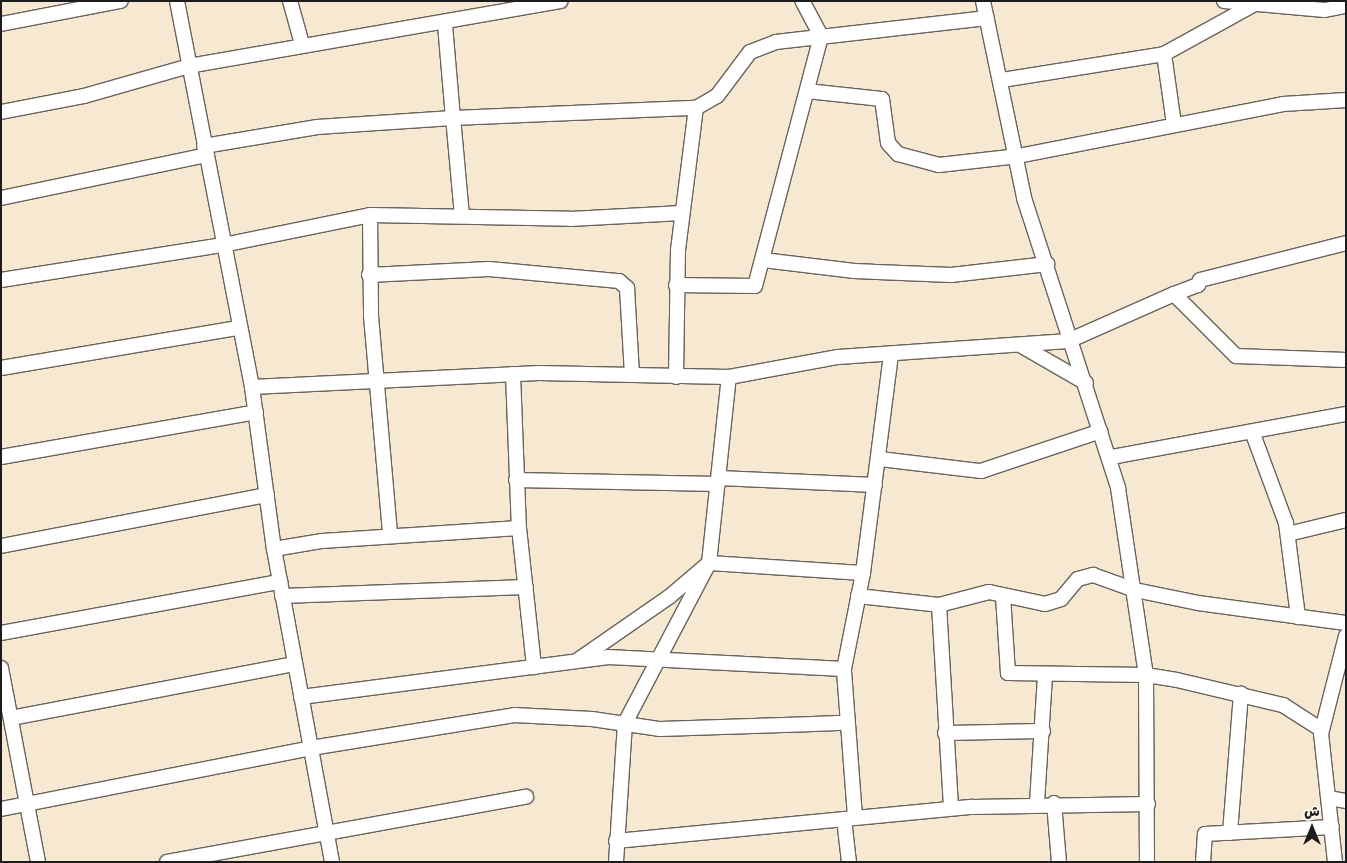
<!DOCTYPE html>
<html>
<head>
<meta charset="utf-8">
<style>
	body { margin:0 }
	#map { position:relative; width:1347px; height:863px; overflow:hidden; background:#f7e8d2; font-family:Dekko,"Playpen Sans Arabic",sans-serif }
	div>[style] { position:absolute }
	.roads { filter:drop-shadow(1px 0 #69635c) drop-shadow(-1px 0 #69635c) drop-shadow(0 1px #69635c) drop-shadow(0 -1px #69635c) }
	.street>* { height:14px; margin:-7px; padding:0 7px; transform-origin:7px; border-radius:7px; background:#fff }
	span { translate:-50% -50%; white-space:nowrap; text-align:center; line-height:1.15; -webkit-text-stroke:4px #fbf7ec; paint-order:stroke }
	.frame { position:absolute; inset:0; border:2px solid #1c1c1c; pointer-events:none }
	.north { position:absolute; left:1287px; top:803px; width:50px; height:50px; -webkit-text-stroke:4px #fbf7ec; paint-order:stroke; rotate:0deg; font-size:14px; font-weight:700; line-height:20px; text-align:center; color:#1c1c1c }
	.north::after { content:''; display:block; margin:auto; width:18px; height:22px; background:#1c1c1c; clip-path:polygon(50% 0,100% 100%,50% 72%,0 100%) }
</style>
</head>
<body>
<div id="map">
	<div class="roads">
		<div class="street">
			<div style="left:177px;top:1px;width:393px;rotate:79deg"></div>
			<div style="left:252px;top:387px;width:163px;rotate:82.3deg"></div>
			<div style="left:274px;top:549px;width:318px;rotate:79.5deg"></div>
			<div style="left:290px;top:1px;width:45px;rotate:74.4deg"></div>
			<div style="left:983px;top:1px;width:201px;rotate:78.2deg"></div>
			<div style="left:1024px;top:198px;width:305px;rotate:72deg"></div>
			<div style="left:1118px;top:488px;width:189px;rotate:81.5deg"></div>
			<div style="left:1146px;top:675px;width:187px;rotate:89.7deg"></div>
			<div style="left:1224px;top:1px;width:101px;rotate:5.1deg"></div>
			<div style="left:1325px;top:10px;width:21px;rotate:-11deg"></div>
			<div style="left:1px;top:24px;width:122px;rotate:-10.9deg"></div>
			<div style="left:1164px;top:54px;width:71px;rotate:81.9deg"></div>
			<div style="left:1002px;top:80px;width:164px;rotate:-9.1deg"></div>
			<div style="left:1164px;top:54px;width:102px;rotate:-28.8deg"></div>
			<div style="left:807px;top:91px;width:75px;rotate:6.1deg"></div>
			<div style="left:882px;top:99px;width:44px;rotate:82.2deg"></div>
			<div style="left:888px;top:143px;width:15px;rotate:48deg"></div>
			<div style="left:898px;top:154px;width:42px;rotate:15deg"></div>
			<div style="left:939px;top:165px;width:80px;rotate:-6.5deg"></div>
			<div style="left:1018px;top:156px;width:270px;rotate:-11.1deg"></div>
			<div style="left:1283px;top:104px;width:63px;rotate:-3.6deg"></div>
			<div style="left:1px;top:112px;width:85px;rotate:-10.9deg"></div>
			<div style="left:84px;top:96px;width:109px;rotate:-15.9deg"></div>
			<div style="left:189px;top:66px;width:377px;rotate:-9.9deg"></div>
			<div style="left:204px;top:146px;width:115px;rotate:-9.5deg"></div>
			<div style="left:317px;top:127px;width:136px;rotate:-3.8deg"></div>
			<div style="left:453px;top:118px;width:94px;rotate:-94.9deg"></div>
			<div style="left:1px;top:198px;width:209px;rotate:-11.8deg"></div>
			<div style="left:370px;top:215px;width:101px;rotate:89.4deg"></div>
			<div style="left:371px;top:316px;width:220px;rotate:85deg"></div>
			<div style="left:462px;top:216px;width:98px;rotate:-95.2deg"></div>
			<div style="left:453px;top:118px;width:243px;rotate:-2.4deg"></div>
			<div style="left:696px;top:108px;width:24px;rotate:-30deg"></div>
			<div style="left:717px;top:96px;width:55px;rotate:-53.1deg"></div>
			<div style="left:750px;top:52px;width:28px;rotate:-21deg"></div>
			<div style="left:776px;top:42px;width:212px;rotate:-6.5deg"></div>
			<div style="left:763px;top:260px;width:92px;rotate:6.9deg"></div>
			<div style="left:854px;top:271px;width:97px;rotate:2.4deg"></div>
			<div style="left:951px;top:275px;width:97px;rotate:-6.5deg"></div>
			<div style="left:369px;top:275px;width:120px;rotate:-2.9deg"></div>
			<div style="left:489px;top:269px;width:131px;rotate:5.3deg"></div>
			<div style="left:619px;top:281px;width:11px;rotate:41deg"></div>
			<div style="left:627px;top:288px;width:87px;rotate:86.7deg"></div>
			<div style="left:1px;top:280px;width:225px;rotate:-9deg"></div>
			<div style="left:223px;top:245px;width:150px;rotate:-11.5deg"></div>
			<div style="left:370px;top:215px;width:200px;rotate:1.1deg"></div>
			<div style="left:570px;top:219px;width:112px;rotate:-3.1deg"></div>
			<div style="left:676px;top:285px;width:79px;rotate:0.7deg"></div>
			<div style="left:755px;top:286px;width:259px;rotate:-75.2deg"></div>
			<div style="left:821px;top:36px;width:40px;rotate:-118deg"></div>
			<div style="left:1174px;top:294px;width:26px;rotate:-21deg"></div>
			<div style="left:1198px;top:285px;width:5px;rotate:-68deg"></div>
			<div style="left:1200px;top:280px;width:151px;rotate:-14.2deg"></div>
			<div style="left:1020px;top:345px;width:76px;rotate:29.9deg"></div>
			<div style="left:1px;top:368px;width:239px;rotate:-9.6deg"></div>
			<div style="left:513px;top:374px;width:154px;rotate:87.8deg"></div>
			<div style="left:519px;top:528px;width:140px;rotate:83.8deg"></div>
			<div style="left:676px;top:377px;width:127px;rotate:-89.1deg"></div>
			<div style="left:678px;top:250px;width:143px;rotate:-82.8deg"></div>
			<div style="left:252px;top:387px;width:287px;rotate:-2.8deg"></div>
			<div style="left:539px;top:373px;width:190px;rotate:1.2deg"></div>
			<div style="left:729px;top:377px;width:111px;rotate:-10.4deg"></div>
			<div style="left:838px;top:357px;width:231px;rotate:-4deg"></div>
			<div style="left:1068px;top:341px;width:116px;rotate:-23.9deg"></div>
			<div style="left:1174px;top:294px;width:88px;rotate:45deg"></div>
			<div style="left:1236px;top:356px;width:110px;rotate:2.1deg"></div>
			<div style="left:1253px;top:434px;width:95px;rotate:69.7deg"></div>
			<div style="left:1286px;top:523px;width:95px;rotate:82.7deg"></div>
			<div style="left:1px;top:457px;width:259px;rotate:-10deg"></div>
			<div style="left:1111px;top:457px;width:239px;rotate:-10.4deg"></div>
			<div style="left:880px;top:459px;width:102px;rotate:6.8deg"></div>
			<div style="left:981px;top:471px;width:126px;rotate:-18.4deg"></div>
			<div style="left:719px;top:478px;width:156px;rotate:2.6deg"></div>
			<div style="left:516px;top:480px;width:202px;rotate:1.1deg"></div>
			<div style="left:1288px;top:534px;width:60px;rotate:-13.6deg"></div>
			<div style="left:1px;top:546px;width:271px;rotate:-10.9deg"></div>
			<div style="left:274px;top:549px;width:49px;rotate:-9.5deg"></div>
			<div style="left:322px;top:541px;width:197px;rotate:-3.8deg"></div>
			<div style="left:282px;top:596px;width:244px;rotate:-2.1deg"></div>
			<div style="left:858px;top:596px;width:81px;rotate:6.3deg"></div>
			<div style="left:939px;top:605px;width:52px;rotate:-14.6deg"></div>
			<div style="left:989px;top:592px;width:57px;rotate:12.1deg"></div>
			<div style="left:1045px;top:604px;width:17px;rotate:-17deg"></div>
			<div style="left:1061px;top:599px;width:26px;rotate:-50deg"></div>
			<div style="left:1078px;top:579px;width:16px;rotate:-15deg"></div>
			<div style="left:1093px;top:575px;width:45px;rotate:19.7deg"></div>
			<div style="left:1135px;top:590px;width:64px;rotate:11.7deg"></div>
			<div style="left:1198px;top:603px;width:149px;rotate:7.7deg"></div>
			<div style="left:1003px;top:596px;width:77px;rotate:86.3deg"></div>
			<div style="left:1008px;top:673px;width:138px;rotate:0.8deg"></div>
			<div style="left:1146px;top:675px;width:31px;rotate:9deg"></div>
			<div style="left:1177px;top:680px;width:109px;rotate:13.3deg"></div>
			<div style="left:1283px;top:705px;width:46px;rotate:32.7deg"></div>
			<div style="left:939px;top:605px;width:203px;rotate:86.6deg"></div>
			<div style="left:1px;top:633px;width:284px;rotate:-10.4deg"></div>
			<div style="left:578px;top:660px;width:111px;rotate:-34.7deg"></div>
			<div style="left:669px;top:597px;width:52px;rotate:-40.4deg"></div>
			<div style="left:709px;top:563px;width:154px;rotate:3.7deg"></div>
			<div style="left:1px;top:668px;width:197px;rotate:79.2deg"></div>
			<div style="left:301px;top:697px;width:310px;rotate:-7.4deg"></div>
			<div style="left:608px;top:657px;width:236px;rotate:2.9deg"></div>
			<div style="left:11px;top:718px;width:289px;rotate:-10.8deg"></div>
			<div style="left:945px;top:733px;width:98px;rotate:-1.2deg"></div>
			<div style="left:1329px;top:798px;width:17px;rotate:10deg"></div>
			<div style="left:1037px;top:803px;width:127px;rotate:-86.4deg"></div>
			<div style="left:1054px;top:803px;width:59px;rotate:85.2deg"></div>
			<div style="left:1px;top:809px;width:316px;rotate:-11.1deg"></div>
			<div style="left:311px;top:748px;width:206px;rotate:-9.2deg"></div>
			<div style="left:514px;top:715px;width:78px;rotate:2.9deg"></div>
			<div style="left:592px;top:719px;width:69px;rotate:8.4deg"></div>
			<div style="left:660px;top:729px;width:185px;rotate:-1.9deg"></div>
			<div style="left:855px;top:817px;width:148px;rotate:-94.3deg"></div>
			<div style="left:844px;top:669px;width:98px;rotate:-78.8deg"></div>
			<div style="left:863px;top:573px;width:221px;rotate:-82.7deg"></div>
			<div style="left:844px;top:819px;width:43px;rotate:83.4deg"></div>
			<div style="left:1230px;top:833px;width:140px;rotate:-85.5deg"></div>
			<div style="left:616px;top:841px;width:358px;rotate:-5.5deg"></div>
			<div style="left:972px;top:807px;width:176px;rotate:-1deg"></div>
			<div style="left:167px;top:862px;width:365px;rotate:-10.3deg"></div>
			<div style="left:616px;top:862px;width:139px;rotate:-86.3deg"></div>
			<div style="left:625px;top:723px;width:181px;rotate:-62.3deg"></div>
			<div style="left:709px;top:563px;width:187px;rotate:-83.9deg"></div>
			<div style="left:1203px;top:862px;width:28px;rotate:-86deg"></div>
			<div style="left:1205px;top:834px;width:127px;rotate:-3.2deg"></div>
			<div style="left:1335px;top:862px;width:129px;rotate:-96.2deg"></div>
			<div style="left:1321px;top:734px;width:101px;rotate:-75.7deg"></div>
		</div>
	</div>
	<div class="frame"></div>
	<div class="north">ش</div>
</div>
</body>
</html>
